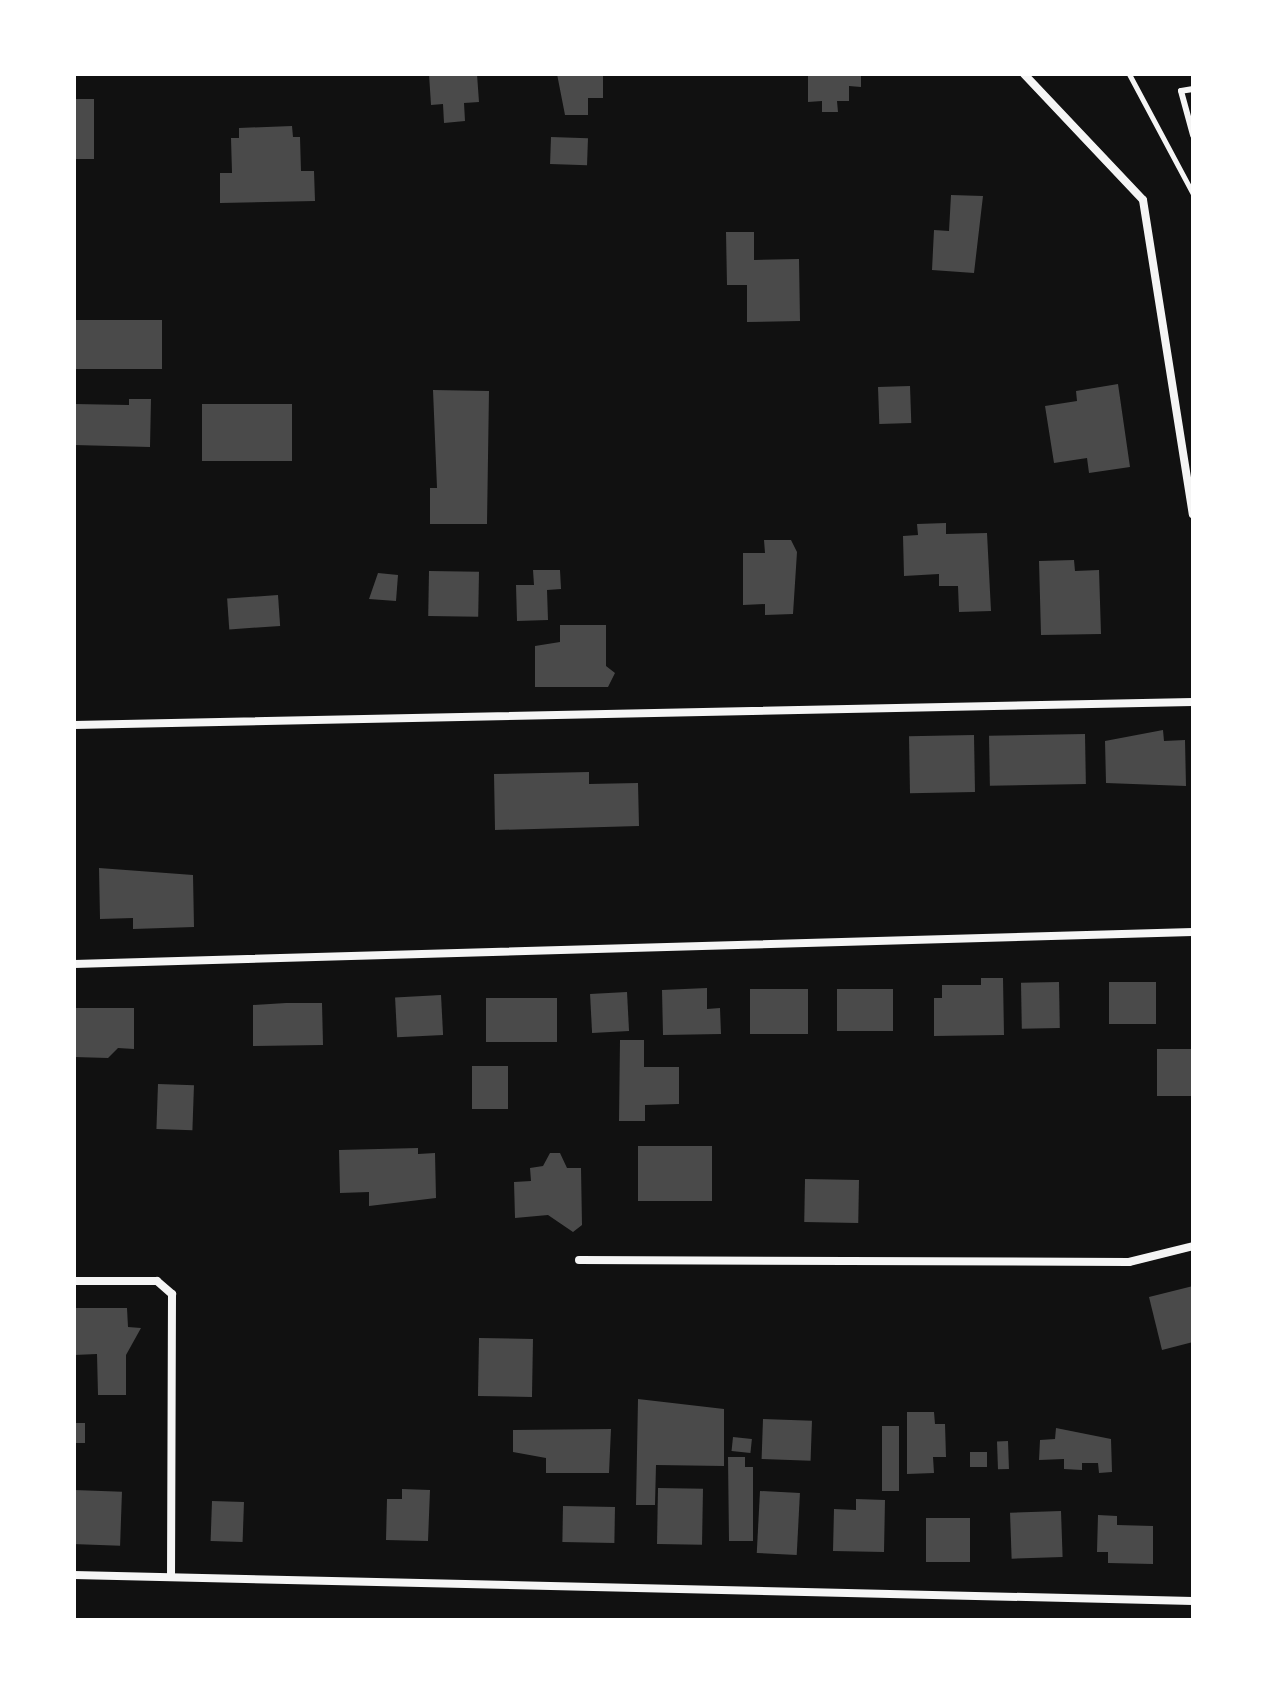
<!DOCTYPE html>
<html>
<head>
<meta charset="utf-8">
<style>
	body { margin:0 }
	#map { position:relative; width:1267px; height:1694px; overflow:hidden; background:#111; font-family:"Fira Sans Condensed",sans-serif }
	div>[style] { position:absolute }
	.building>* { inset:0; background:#4a4a4a; transform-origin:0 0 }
	.path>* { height:5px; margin:-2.5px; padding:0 2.5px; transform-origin:2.5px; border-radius:2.5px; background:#f5f5f5 }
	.service>* { height:6px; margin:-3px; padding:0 3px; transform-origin:3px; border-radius:3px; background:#f5f5f5 }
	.minor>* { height:8px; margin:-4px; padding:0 4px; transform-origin:4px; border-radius:4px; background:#f5f5f5 }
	span { translate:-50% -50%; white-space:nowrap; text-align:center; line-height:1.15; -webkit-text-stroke:7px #fff; paint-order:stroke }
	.frame { position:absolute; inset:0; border:76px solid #fff; pointer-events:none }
</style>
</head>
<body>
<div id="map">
	<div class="building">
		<div style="clip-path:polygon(429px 74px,477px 74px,479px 102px,464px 103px,465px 121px,444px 123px,443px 104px,431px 105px)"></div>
		<div style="clip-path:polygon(557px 74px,603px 74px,603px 98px,588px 98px,588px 115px,565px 115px)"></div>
		<div style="clip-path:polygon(808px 74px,861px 74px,861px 87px,849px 86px,849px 101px,837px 101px,838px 112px,822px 112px,822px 101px,808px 102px)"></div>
		<div style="left:74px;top:99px;width:20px;height:60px"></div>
		<div style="clip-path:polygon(292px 126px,293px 137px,300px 137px,301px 171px,314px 171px,315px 201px,220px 203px,220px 173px,232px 173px,231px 138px,239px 138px,239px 128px)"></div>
		<div style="left:551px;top:137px;width:37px;height:27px;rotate:2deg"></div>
		<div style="clip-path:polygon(951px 195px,983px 196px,974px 273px,932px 270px,934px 230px,949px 231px)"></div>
		<div style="clip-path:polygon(726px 232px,754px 232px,754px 260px,799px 259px,800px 321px,747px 322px,747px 285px,727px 285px)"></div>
		<div style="left:74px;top:320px;width:88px;height:49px"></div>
		<div style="clip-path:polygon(1118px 384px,1130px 467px,1089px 473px,1087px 458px,1054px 463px,1045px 406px,1077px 401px,1076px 391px)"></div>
		<div style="left:910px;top:386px;width:37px;height:32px;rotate:88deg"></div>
		<div style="clip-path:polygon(433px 390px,489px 391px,487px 524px,430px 524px,430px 488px,437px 488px)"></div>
		<div style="clip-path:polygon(129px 399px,151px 399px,150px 447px,74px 445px,74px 404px,129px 405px)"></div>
		<div style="left:202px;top:404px;width:90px;height:57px"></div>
		<div style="clip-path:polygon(946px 523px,946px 534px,987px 533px,991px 611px,959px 612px,958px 586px,939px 586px,939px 574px,904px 576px,903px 536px,918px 535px,917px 524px)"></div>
		<div style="clip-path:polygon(764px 540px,791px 540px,797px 552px,793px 614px,765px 615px,765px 604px,743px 605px,743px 553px,765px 553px)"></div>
		<div style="clip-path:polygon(1074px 560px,1075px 571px,1099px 570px,1101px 634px,1041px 635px,1039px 561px)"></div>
		<div style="clip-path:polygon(533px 570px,560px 570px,561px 589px,547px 590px,548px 620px,517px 621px,516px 585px,534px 585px)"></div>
		<div style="left:429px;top:571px;width:50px;height:45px;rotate:1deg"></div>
		<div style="clip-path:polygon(378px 573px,398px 575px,396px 601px,369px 599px)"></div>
		<div style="left:278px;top:595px;width:31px;height:51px;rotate:86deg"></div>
		<div style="clip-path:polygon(560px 625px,606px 625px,606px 666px,615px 673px,608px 687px,535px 687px,535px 646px,560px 642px)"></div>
		<div style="clip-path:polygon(1163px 730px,1164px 741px,1185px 740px,1186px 786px,1106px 783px,1105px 741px)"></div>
		<div style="left:1085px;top:734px;width:50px;height:96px;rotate:89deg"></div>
		<div style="left:974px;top:735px;width:57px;height:65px;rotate:89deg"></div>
		<div style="clip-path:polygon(589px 772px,589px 784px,638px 783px,639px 826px,495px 830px,494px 774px)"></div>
		<div style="clip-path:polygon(99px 868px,193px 875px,194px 927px,133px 929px,133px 918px,100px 919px)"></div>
		<div style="clip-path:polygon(981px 978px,1003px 978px,1004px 1035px,934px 1036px,934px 998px,942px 998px,942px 985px,981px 985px)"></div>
		<div style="left:1059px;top:982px;width:46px;height:38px;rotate:89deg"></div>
		<div style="left:1109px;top:982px;width:47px;height:42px"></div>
		<div style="clip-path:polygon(707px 988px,707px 1009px,720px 1008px,721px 1034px,663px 1035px,662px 990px)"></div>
		<div style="left:808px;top:989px;width:45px;height:58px;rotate:90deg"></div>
		<div style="left:837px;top:989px;width:56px;height:42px"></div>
		<div style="left:627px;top:992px;width:39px;height:37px;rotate:87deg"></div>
		<div style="left:441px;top:995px;width:40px;height:46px;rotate:87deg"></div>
		<div style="left:557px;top:998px;width:44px;height:71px;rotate:90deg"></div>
		<div style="clip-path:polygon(286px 1003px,322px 1003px,323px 1045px,253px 1046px,253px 1005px)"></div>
		<div style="clip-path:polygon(74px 1008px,134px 1008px,134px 1049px,118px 1048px,108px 1058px,74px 1057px)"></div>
		<div style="clip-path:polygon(620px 1040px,644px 1040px,644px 1067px,679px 1067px,679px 1104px,645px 1105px,645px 1121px,619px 1121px)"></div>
		<div style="left:1193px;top:1049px;width:47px;height:36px;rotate:90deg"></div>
		<div style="left:508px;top:1066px;width:43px;height:36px;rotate:90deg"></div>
		<div style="left:158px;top:1084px;width:36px;height:45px;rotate:2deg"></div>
		<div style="left:638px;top:1146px;width:74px;height:55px"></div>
		<div style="clip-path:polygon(418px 1148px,418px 1154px,435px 1153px,436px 1198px,369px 1206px,369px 1192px,340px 1193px,339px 1150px)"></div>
		<div style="clip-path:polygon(550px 1153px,560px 1153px,567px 1168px,581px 1168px,582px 1225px,573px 1232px,548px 1215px,515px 1218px,514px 1182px,531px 1181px,530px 1168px,543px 1166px)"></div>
		<div style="left:805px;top:1179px;width:54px;height:43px;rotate:1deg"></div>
		<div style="clip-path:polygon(1193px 1286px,1193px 1342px,1162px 1350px,1149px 1297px)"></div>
		<div style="clip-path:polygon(74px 1308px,127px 1308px,128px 1327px,141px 1328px,126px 1355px,126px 1395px,98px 1395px,97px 1354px,74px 1355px)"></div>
		<div style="left:479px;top:1338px;width:54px;height:58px;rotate:1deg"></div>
		<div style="clip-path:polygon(638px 1399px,724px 1409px,724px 1466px,656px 1465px,655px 1505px,636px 1505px)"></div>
		<div style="clip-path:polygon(907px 1412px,934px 1412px,935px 1424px,945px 1424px,946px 1457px,933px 1457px,934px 1473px,907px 1474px)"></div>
		<div style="left:763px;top:1419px;width:49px;height:40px;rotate:2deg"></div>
		<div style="left:74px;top:1423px;width:11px;height:20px"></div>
		<div style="left:882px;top:1426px;width:17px;height:65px"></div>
		<div style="clip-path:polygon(1056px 1428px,1111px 1439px,1112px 1472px,1099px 1473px,1098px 1463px,1082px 1463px,1082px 1470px,1064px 1469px,1064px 1459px,1039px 1460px,1040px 1440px,1055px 1439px)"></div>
		<div style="clip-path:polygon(611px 1429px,609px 1473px,546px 1473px,546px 1458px,513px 1452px,513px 1430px)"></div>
		<div style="left:733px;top:1437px;width:19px;height:14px;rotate:6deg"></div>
		<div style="left:1008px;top:1441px;width:28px;height:11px;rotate:88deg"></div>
		<div style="left:970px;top:1452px;width:17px;height:15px"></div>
		<div style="clip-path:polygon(728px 1457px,745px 1457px,745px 1467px,753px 1467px,753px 1541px,729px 1541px)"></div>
		<div style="left:658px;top:1488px;width:45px;height:56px;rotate:1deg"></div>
		<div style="clip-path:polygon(402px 1489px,430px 1490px,428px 1541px,386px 1540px,387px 1499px,402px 1499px)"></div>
		<div style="left:74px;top:1490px;width:48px;height:54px;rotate:2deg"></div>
		<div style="left:760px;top:1491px;width:40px;height:62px;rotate:3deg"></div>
		<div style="clip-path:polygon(856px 1499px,885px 1500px,884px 1552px,833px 1551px,834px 1509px,856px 1510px)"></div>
		<div style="left:212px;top:1501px;width:32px;height:40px;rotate:2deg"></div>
		<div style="left:563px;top:1506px;width:52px;height:36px;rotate:1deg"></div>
		<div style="left:1061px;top:1511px;width:46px;height:51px;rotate:88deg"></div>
		<div style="clip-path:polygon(1098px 1515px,1117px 1516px,1117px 1525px,1153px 1526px,1153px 1564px,1108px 1563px,1108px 1552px,1097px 1552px)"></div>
		<div style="left:926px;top:1518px;width:44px;height:44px"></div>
	</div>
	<div class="path">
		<div style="left:1129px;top:74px;width:136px;rotate:61.9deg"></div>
	</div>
	<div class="service">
		<div style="left:1193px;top:89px;width:12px;rotate:171deg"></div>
		<div style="left:1181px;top:91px;width:46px;rotate:74.7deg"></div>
	</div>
	<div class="minor">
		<div style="left:1024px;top:74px;width:173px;rotate:46.6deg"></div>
		<div style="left:1143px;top:200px;width:318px;rotate:81deg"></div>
		<div style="left:74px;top:725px;width:1119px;rotate:-1.18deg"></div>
		<div style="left:74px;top:964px;width:1119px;rotate:-1.64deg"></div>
		<div style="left:579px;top:1260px;width:550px;rotate:0.21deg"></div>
		<div style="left:1129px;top:1262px;width:66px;rotate:-14deg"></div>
		<div style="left:74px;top:1281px;width:83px"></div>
		<div style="left:157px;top:1281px;width:20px;rotate:41deg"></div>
		<div style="left:172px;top:1294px;width:282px;rotate:90.2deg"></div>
		<div style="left:74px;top:1575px;width:1119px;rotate:1.33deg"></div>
	</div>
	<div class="frame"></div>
</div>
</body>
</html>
